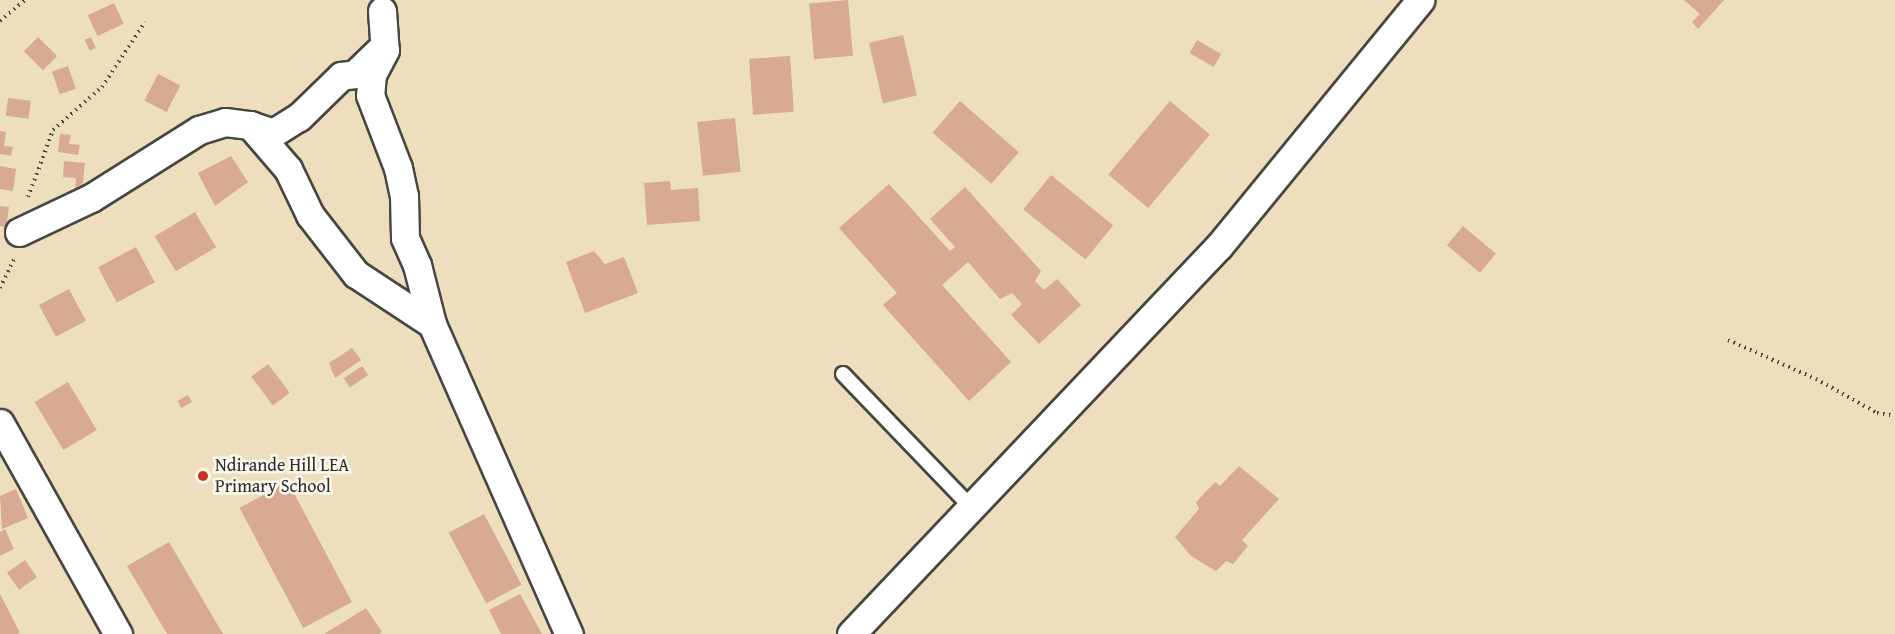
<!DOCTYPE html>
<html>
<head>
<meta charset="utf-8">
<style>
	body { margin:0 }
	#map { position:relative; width:1895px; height:634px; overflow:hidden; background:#eddfbd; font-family:"Gentium Book Plus",serif }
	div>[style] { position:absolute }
	.building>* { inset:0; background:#d8a993; transform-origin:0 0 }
	.path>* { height:4px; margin-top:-2px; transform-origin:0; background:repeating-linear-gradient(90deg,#484641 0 1.5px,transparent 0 6px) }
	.roads { filter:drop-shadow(2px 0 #484641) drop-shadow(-2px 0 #484641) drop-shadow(0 2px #484641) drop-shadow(0 -2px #484641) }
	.service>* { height:14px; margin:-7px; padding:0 7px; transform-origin:7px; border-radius:7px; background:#fff }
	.minor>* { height:27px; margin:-13.5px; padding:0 13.5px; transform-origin:13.5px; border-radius:13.5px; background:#fff }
	.dots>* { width:16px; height:16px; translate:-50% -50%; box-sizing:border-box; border:3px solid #fbf7ec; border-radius:50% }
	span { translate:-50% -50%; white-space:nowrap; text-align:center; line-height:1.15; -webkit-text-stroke:5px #fbf7ec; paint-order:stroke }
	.poi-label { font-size:18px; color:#2b2b2b }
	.left { translate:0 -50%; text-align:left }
</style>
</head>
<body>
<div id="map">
	<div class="building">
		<div style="left:848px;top:0;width:56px;height:39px;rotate:85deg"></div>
		<div style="clip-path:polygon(1684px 0,1724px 0,1698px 29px,1692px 22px,1700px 14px)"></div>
		<div style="left:114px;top:3px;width:23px;height:29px;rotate:65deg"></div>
		<div style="left:903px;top:35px;width:62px;height:35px;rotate:77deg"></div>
		<div style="left:38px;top:37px;width:27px;height:20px;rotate:45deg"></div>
		<div style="left:91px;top:37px;width:12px;height:7px;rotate:66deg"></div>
		<div style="left:1197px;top:40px;width:28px;height:15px;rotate:30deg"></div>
		<div style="left:790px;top:56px;width:56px;height:41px;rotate:86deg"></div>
		<div style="left:68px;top:66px;width:24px;height:17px;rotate:71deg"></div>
		<div style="left:158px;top:74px;width:25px;height:30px;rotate:27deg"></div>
		<div style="left:8px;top:98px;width:23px;height:18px;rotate:7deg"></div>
		<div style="left:960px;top:101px;width:78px;height:42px;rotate:41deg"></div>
		<div style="left:1170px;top:101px;width:52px;height:96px;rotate:40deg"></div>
		<div style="left:735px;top:118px;width:54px;height:38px;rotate:84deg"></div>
		<div style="clip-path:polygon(0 131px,6px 132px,4px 146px,13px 147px,11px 156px,0 154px)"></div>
		<div style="clip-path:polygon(60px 134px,71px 135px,69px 144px,80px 145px,78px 155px,58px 152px)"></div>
		<div style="clip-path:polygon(231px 156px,248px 182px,215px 206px,198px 173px)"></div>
		<div style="clip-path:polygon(64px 161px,85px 163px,81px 201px,74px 201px,76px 178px,63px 177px)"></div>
		<div style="clip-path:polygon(0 166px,16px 169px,13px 191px,0 189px)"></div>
		<div style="left:1051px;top:175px;width:80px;height:44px;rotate:39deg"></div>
		<div style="clip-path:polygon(670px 181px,671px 190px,698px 188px,700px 221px,647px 225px,644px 183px)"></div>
		<div style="clip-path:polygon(889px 184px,950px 251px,955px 247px,930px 219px,965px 187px,1041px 271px,1035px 281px,1044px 290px,1057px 279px,1081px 305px,1039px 344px,1011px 315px,1022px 304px,1012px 293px,1000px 299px,968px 262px,942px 285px,1011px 362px,969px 401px,883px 305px,897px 293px,839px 228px)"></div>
		<div style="clip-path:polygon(0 206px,9px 207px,6px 227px,0 226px)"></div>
		<div style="left:195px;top:212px;width:41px;height:47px;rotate:59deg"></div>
		<div style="left:1463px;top:226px;width:43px;height:25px;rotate:40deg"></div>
		<div style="left:136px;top:247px;width:40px;height:43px;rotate:62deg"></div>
		<div style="clip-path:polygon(594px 251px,605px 264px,624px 257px,638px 293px,585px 313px,566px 262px)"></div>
		<div style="left:69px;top:289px;width:36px;height:34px;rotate:62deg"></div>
		<div style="clip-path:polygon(352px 348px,361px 360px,335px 378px,329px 363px)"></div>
		<div style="left:268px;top:364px;width:36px;height:21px;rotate:53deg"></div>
		<div style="left:362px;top:366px;width:11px;height:22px;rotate:56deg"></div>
		<div style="left:68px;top:382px;width:56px;height:39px;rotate:59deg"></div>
		<div style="left:188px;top:395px;width:8px;height:12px;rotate:60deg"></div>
		<div style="clip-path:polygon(1239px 466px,1279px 499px,1242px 540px,1248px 546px,1233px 564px,1226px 561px,1216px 571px,1191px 556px,1175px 537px,1199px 509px,1196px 502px,1215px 482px,1220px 486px)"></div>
		<div style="left:288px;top:482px;width:136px;height:55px;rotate:62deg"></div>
		<div style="clip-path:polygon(16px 489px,28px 518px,2px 529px,0 496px)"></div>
		<div style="left:484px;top:514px;width:80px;height:40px;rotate:62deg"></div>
		<div style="clip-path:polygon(5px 529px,14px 549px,0 556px,0 532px)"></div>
		<div style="clip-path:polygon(169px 542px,223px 634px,167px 634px,127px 566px)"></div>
		<div style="left:25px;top:560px;width:21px;height:22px;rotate:55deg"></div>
		<div style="clip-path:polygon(0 594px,20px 633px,17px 634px,0 634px)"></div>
		<div style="clip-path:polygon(520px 594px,542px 634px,501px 634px,489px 610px)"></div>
		<div style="clip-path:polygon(366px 608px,382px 632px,379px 634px,324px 634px)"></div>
	</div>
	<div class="path">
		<div style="left:0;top:21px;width:33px;rotate:-40deg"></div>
		<div style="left:28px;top:197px;width:72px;rotate:-69.5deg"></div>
		<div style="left:53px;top:130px;width:65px;rotate:-41.3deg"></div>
		<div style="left:102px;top:87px;width:78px;rotate:-56.5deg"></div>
		<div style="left:0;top:288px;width:32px;rotate:-64deg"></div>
		<div style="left:1728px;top:340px;width:96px;rotate:23.9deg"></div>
		<div style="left:1816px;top:379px;width:70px;rotate:29.1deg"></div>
		<div style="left:1877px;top:413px;width:18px;rotate:9deg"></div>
	</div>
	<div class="roads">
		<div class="service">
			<div style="left:843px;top:374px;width:183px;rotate:46.1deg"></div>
		</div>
		<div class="minor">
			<div style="left:382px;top:11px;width:39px;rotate:86deg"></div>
			<div style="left:385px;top:50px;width:27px;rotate:118deg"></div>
			<div style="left:372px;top:74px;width:21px;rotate:95deg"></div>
			<div style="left:370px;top:95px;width:78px;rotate:69deg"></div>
			<div style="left:398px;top:168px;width:29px;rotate:78deg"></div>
			<div style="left:404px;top:196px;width:42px;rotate:88.6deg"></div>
			<div style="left:405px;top:238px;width:30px;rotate:66deg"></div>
			<div style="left:417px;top:265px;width:61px;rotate:75.7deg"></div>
			<div style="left:432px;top:324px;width:339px;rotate:66.2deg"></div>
			<div style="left:250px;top:125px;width:24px;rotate:19deg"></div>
			<div style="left:273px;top:133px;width:31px;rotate:-32deg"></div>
			<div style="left:299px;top:117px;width:59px;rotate:-44.3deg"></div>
			<div style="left:341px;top:76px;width:14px;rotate:-8deg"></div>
			<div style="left:355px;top:74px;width:33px;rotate:-44deg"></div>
			<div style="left:19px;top:232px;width:80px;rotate:-25.3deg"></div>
			<div style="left:91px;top:198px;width:128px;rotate:-32.2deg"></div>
			<div style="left:199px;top:130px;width:27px;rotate:-17deg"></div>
			<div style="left:225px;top:122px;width:25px;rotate:7deg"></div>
			<div style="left:250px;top:125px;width:58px;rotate:49.2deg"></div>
			<div style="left:288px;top:169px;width:51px;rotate:64.4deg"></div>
			<div style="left:310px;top:215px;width:75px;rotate:52.1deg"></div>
			<div style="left:356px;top:274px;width:91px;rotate:33.3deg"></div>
			<div style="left:0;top:423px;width:242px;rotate:60.8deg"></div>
			<div style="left:851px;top:634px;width:535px;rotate:-46.52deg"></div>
			<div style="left:1219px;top:246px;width:318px;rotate:-50.7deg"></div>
		</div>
	</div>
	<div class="dots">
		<div style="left:203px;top:476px;background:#c8321e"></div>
	</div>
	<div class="poi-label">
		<span class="left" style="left:215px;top:476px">Ndirande Hill LEA<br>Primary School</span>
	</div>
</div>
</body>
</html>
